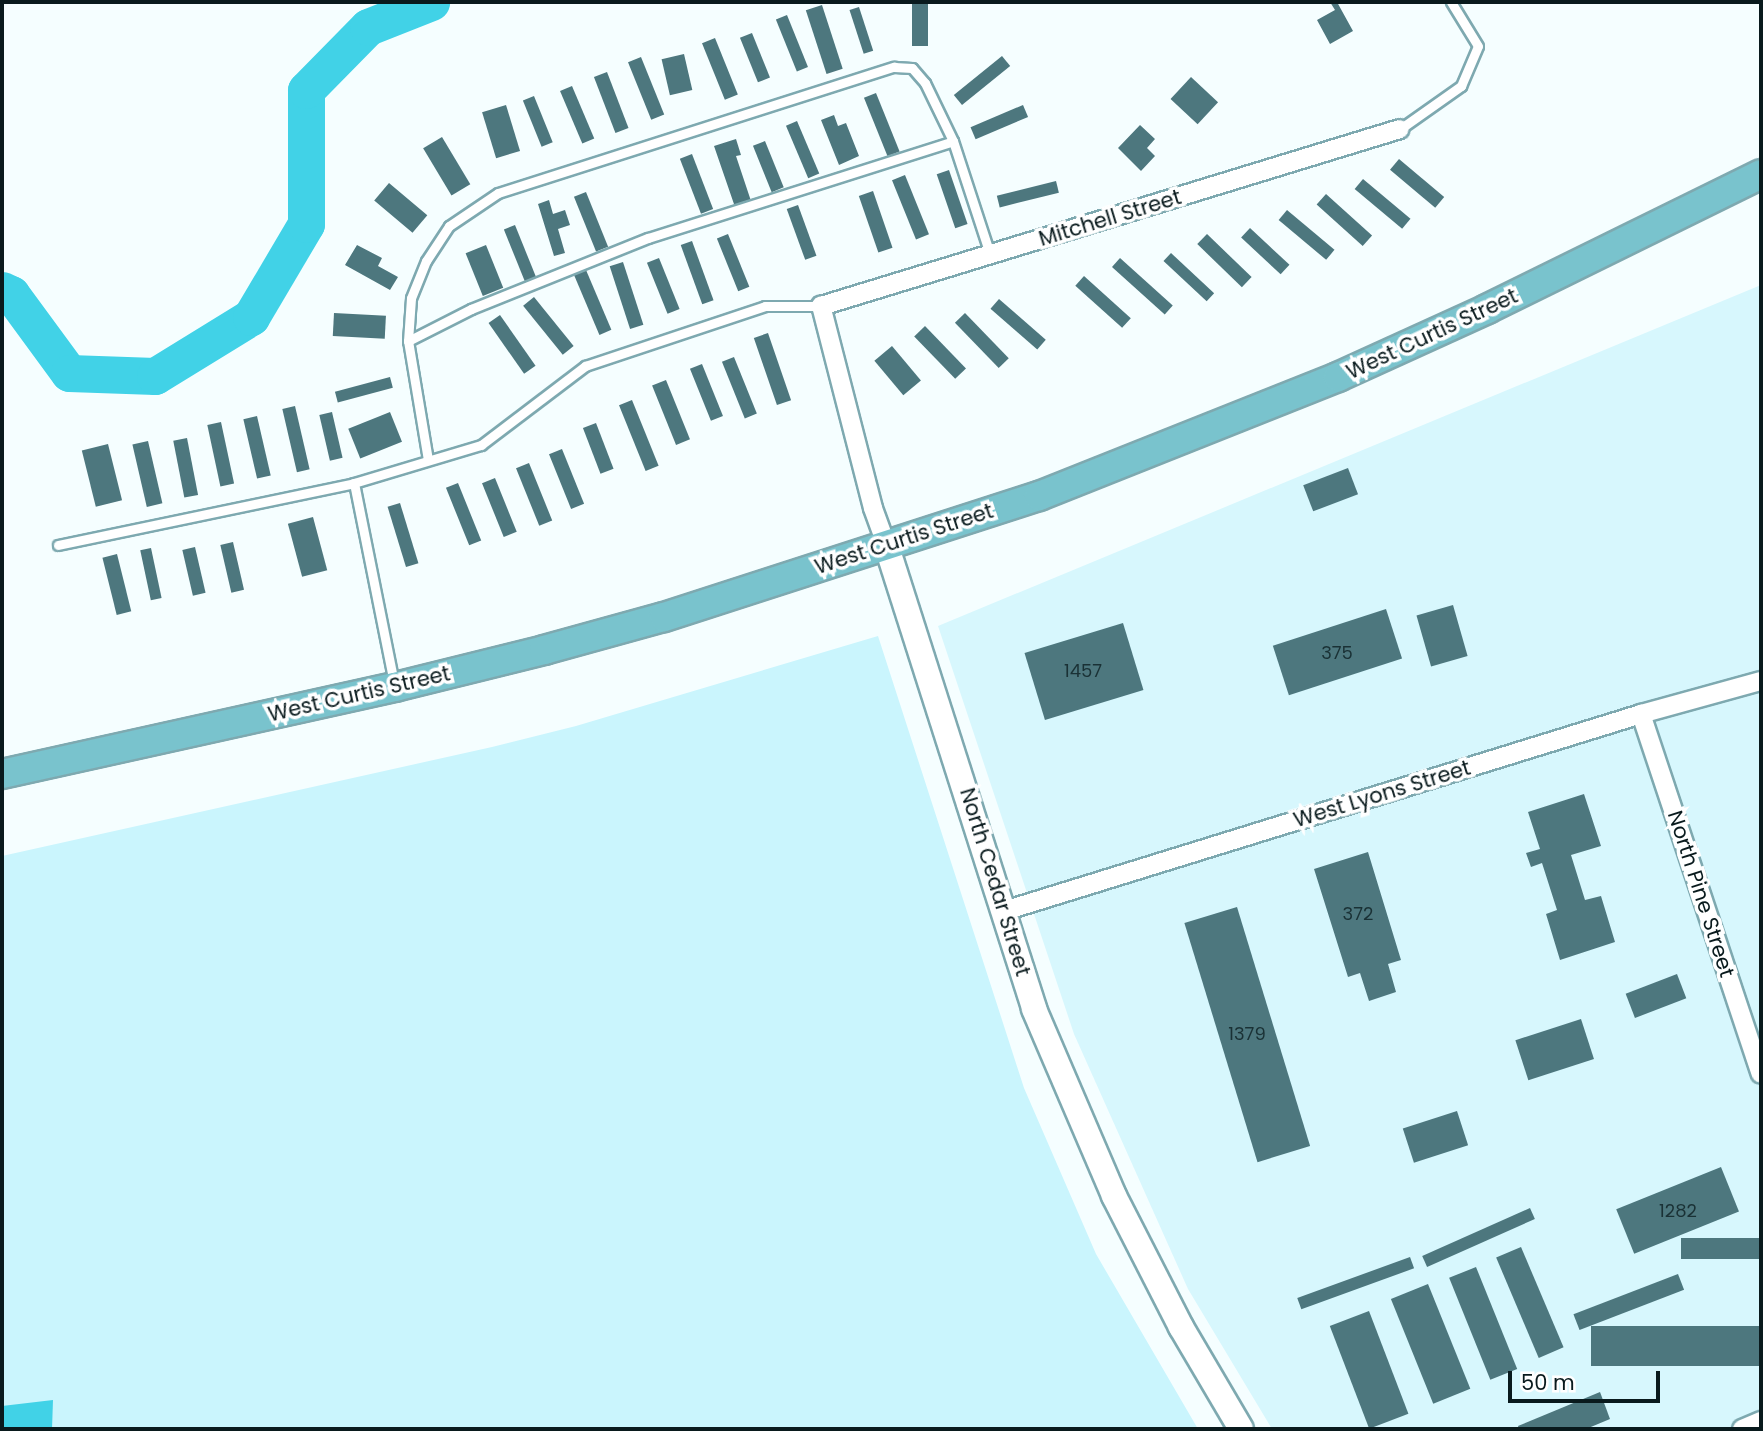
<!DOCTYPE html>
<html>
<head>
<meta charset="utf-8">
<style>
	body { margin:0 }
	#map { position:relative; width:1763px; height:1431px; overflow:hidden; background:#f5feff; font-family:Poppins,sans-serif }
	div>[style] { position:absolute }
	.built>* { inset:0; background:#d7f7fd }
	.green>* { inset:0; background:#caf5fd }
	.water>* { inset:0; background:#41d2e7 }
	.river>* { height:37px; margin:-18.5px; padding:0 18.5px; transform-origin:18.5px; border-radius:18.5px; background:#41d2e7 }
	.building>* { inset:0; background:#4d777e; transform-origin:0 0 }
	.roads { filter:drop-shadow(2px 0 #7ea9b0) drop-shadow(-2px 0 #7ea9b0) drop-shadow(0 2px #7ea9b0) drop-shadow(0 -2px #7ea9b0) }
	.lane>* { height:9px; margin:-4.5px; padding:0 4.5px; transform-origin:4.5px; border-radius:4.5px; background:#fff }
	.street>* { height:18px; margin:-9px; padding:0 9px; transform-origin:9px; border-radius:9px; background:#fff }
	.secondary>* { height:24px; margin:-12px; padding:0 12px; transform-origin:12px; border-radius:12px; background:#fff }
	.primary>* { height:28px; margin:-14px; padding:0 14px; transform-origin:14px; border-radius:14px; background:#79c3cd }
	span { translate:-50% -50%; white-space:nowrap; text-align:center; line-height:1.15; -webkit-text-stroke:7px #fff; paint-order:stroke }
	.number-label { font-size:18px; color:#1a3135 }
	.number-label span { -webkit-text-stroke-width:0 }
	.street-label { font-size:21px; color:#091a1d }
	.frame { position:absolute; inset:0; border:4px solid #091a1d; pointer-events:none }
	.scale { position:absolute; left:1508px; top:1371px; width:152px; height:32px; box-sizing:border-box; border:4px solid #091a1d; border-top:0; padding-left:9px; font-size:21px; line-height:24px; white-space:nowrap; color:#091a1d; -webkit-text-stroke:5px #fff; paint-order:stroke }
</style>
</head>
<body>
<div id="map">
	<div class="built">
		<div style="clip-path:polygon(1761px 285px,1761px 1429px,1272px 1429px,1188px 1289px,1074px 1034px,938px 626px)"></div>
	</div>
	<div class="green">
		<div style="clip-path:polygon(878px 636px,1024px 1088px,1096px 1254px,1198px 1429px,2px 1429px,2px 856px,492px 747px,576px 726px)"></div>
	</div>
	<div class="water">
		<div style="clip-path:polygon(53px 1400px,52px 1429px,2px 1429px,2px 1406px)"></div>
	</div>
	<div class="river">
		<div style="left:2px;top:290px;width:10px;rotate:24deg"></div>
		<div style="left:11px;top:294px;width:98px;rotate:53.7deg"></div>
		<div style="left:69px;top:373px;width:86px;rotate:2deg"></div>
		<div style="left:155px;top:376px;width:113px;rotate:-31.6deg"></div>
		<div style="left:251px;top:317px;width:108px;rotate:-59.4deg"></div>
		<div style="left:306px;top:224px;width:134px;rotate:-90deg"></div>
		<div style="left:306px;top:90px;width:88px;rotate:-45.5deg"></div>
		<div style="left:368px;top:27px;width:68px;rotate:-21.6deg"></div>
	</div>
	<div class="building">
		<div style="left:912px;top:2px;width:16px;height:44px"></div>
		<div style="clip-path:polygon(1330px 2px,1337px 2px,1353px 31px,1330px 44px,1317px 20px,1335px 10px)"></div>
		<div style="left:822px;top:5px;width:67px;height:17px;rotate:72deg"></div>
		<div style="left:859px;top:7px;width:46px;height:10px;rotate:72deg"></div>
		<div style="left:787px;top:15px;width:56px;height:12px;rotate:68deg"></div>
		<div style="left:752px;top:33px;width:48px;height:13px;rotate:68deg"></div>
		<div style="left:715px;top:38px;width:61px;height:14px;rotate:68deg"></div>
		<div style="left:684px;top:54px;width:37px;height:23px;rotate:77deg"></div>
		<div style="left:1002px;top:56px;width:13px;height:62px;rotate:51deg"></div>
		<div style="left:641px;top:57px;width:62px;height:14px;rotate:68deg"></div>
		<div style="left:607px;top:72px;width:60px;height:14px;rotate:69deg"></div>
		<div style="left:1191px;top:77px;width:37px;height:30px;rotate:43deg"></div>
		<div style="left:572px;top:86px;width:57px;height:13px;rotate:67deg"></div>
		<div style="left:876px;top:93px;width:63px;height:13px;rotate:68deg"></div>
		<div style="left:534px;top:96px;width:50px;height:12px;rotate:68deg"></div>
		<div style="left:506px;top:105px;width:48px;height:25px;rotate:73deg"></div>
		<div style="left:1023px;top:105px;width:13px;height:57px;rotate:67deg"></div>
		<div style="clip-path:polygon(834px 115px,838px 126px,846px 123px,859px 156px,839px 165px,821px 120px)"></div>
		<div style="left:797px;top:121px;width:57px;height:12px;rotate:67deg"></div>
		<div style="clip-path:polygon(1140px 125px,1155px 139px,1147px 148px,1155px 156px,1141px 171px,1118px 148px)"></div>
		<div style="left:442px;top:137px;width:55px;height:22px;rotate:59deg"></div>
		<div style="clip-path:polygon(736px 139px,741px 155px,736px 156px,751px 201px,735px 207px,714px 146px)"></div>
		<div style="left:765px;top:141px;width:50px;height:13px;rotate:68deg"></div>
		<div style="left:692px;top:154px;width:59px;height:13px;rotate:69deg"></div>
		<div style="left:1399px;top:159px;width:59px;height:14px;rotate:40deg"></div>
		<div style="left:949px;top:170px;width:57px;height:13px;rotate:71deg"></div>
		<div style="left:905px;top:175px;width:64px;height:14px;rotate:68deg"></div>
		<div style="left:1363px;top:179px;width:62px;height:13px;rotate:40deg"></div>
		<div style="left:1056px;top:181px;width:12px;height:61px;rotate:76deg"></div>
		<div style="left:389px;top:183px;width:50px;height:23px;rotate:40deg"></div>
		<div style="left:873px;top:191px;width:60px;height:15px;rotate:71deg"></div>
		<div style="left:586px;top:192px;width:59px;height:13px;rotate:68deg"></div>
		<div style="left:1326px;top:194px;width:62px;height:14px;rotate:42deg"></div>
		<div style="clip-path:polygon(549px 200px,553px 214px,565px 210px,570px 225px,558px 229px,565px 253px,554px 256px,538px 204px)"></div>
		<div style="left:798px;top:205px;width:54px;height:12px;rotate:70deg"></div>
		<div style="left:1287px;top:210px;width:62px;height:13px;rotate:40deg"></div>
		<div style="left:515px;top:225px;width:61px;height:12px;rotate:68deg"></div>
		<div style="left:1250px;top:228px;width:54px;height:13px;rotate:43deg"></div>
		<div style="left:728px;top:234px;width:57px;height:12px;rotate:68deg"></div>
		<div style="left:1207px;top:234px;width:62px;height:14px;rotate:44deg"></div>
		<div style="left:692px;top:241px;width:63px;height:12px;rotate:70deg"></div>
		<div style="clip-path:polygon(357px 245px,382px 258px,378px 266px,398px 277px,390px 290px,345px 265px)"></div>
		<div style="left:486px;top:245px;width:46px;height:22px;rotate:68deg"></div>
		<div style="left:1171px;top:253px;width:59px;height:11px;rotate:43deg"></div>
		<div style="left:659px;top:258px;width:55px;height:13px;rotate:68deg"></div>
		<div style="left:1120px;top:258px;width:71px;height:12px;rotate:42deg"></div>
		<div style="left:623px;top:262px;width:66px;height:14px;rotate:72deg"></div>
		<div style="left:586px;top:270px;width:65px;height:13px;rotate:67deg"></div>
		<div style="left:1084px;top:276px;width:63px;height:13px;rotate:42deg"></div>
		<div style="left:534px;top:297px;width:63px;height:14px;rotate:51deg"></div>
		<div style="left:999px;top:299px;width:62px;height:13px;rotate:41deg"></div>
		<div style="left:334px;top:313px;width:52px;height:23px;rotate:3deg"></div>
		<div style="left:965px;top:313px;width:63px;height:14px;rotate:46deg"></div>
		<div style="left:500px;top:315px;width:62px;height:14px;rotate:55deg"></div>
		<div style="left:925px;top:326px;width:59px;height:15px;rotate:46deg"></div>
		<div style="left:768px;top:333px;width:71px;height:15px;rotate:71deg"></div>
		<div style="left:892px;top:346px;width:45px;height:23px;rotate:50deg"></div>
		<div style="left:734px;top:357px;width:61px;height:13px;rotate:68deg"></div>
		<div style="left:702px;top:364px;width:56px;height:13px;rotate:68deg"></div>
		<div style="left:390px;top:377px;width:11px;height:57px;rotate:75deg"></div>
		<div style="left:666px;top:380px;width:64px;height:15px;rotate:68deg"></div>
		<div style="left:632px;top:400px;width:71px;height:14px;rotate:68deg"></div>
		<div style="left:295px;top:406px;width:65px;height:13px;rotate:77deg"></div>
		<div style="left:332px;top:412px;width:47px;height:13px;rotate:77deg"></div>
		<div style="left:390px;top:412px;width:32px;height:45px;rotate:68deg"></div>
		<div style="left:257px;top:416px;width:61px;height:14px;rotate:77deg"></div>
		<div style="left:221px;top:422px;width:63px;height:14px;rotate:78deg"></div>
		<div style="left:596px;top:423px;width:49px;height:14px;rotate:69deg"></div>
		<div style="left:187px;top:438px;width:58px;height:14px;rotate:79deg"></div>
		<div style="left:148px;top:441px;width:64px;height:16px;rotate:77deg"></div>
		<div style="left:108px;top:444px;width:58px;height:27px;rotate:76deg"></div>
		<div style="left:562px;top:449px;width:59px;height:14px;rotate:68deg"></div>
		<div style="left:529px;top:463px;width:62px;height:14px;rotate:68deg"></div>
		<div style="left:1348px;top:468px;width:28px;height:48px;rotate:69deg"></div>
		<div style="left:495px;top:478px;width:58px;height:14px;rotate:68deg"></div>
		<div style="left:458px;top:483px;width:62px;height:13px;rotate:68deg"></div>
		<div style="left:400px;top:503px;width:63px;height:13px;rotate:73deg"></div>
		<div style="left:313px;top:517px;width:55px;height:26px;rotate:75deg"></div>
		<div style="left:233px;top:542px;width:49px;height:13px;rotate:77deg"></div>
		<div style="left:195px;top:547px;width:47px;height:13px;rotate:77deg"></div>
		<div style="left:151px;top:548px;width:51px;height:11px;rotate:78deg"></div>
		<div style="left:117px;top:554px;width:59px;height:15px;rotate:76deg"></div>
		<div style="left:1453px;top:605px;width:53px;height:38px;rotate:74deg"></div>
		<div style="left:1386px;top:609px;width:52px;height:119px;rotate:72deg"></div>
		<div style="left:1123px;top:623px;width:70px;height:103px;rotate:73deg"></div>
		<div style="clip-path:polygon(1584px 794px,1601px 846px,1571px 855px,1585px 900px,1601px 896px,1615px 942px,1560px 960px,1546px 914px,1557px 910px,1542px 863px,1531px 867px,1526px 853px,1540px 849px,1528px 812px)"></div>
		<div style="clip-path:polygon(1368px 852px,1401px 960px,1388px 964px,1396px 992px,1369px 1001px,1360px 973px,1348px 977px,1314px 869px)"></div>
		<div style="left:1237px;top:907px;width:250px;height:55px;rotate:73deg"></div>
		<div style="left:1677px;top:974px;width:26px;height:55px;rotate:69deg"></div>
		<div style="left:1581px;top:1019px;width:42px;height:69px;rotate:72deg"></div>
		<div style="left:1457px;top:1111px;width:36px;height:57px;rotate:72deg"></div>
		<div style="left:1721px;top:1167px;width:48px;height:113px;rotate:68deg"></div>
		<div style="left:1530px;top:1208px;width:12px;height:118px;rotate:66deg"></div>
		<div style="left:1761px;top:1238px;width:21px;height:80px;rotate:90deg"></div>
		<div style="left:1521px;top:1247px;width:109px;height:27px;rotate:67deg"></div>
		<div style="left:1410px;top:1257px;width:12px;height:120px;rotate:70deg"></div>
		<div style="left:1476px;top:1267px;width:110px;height:29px;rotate:68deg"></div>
		<div style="left:1678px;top:1274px;width:17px;height:112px;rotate:69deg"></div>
		<div style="left:1428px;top:1284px;width:113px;height:40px;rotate:68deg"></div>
		<div style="left:1369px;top:1311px;width:110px;height:42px;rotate:69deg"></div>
		<div style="left:1761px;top:1326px;width:40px;height:170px;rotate:90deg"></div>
		<div style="clip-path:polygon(1600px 1392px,1610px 1419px,1586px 1429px,1519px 1429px,1518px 1426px)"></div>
	</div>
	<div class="roads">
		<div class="lane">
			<div style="left:1400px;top:129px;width:75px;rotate:-35.2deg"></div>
			<div style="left:1461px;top:86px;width:43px;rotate:-67deg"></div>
			<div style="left:1478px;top:46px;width:52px;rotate:-121.5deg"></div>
			<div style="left:408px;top:341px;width:71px;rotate:-26.9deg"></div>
			<div style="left:471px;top:309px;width:191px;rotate:-21.9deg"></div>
			<div style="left:648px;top:238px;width:320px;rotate:-17.6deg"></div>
			<div style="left:428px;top:460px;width:121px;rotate:-99.5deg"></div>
			<div style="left:408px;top:341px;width:43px;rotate:-86deg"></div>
			<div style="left:411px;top:298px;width:40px;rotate:-68deg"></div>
			<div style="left:426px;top:261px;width:42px;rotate:-56.7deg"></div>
			<div style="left:449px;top:226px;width:59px;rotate:-34deg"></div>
			<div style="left:498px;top:193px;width:416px;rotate:-17.7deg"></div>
			<div style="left:894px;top:67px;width:18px;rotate:3deg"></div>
			<div style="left:912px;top:68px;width:20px;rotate:49deg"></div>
			<div style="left:925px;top:83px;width:64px;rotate:64.2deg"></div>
			<div style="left:953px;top:141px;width:119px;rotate:71.9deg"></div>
			<div style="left:354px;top:483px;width:204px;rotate:78.7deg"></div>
			<div style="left:58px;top:545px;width:302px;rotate:-11.8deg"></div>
			<div style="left:354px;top:483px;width:133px;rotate:-16.7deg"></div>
			<div style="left:481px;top:445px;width:131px;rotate:-37.2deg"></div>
			<div style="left:585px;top:366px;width:190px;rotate:-18.4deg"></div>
			<div style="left:765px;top:306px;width:56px"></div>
		</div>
		<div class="street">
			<div style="left:886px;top:544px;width:38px;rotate:-110deg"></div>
			<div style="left:873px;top:508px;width:209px;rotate:-104.4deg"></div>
			<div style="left:821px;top:306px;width:605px;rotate:-17deg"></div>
			<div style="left:1641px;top:714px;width:379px;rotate:71.6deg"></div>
			<div style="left:1004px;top:911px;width:667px;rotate:-17.18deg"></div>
			<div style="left:1641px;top:714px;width:124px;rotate:-15.4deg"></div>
			<div style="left:1742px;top:1429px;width:21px;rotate:-23deg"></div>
		</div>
		<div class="secondary">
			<div style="left:886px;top:544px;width:488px;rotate:72.3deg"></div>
			<div style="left:1034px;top:1009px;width:203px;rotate:66.8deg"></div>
			<div style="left:1114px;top:1196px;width:147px;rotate:62.9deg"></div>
			<div style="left:1181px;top:1327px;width:118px;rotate:59.5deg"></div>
		</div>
		<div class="primary">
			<div style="left:2px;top:774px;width:403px;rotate:-12.5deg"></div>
			<div style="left:395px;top:687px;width:154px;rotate:-13.9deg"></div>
			<div style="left:544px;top:650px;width:124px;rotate:-15.4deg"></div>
			<div style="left:664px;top:617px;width:394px;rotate:-17.9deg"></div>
			<div style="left:1039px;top:496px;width:322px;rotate:-21.7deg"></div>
			<div style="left:1338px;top:377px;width:164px;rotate:-24.5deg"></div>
			<div style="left:1487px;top:309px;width:305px;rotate:-26.2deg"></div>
		</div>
	</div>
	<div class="number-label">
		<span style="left:1337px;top:653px">375</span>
		<span style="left:1083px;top:671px">1457</span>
		<span style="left:1358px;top:914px">372</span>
		<span style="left:1247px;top:1034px">1379</span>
		<span style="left:1678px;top:1211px">1282</span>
	</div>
	<div class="street-label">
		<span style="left:1110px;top:218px;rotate:-17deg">Mitchell Street</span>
		<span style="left:1432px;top:334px;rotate:-25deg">West Curtis Street</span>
		<span style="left:904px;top:539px;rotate:-18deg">West Curtis Street</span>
		<span style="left:359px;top:694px;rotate:-13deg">West Curtis Street</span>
		<span style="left:1382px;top:794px;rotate:-17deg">West Lyons Street</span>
		<span style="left:995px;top:882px;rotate:73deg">North Cedar Street</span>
		<span style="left:1701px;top:894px;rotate:72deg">North Pine Street</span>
	</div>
	<div class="frame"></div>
	<div class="scale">50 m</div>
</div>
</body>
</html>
